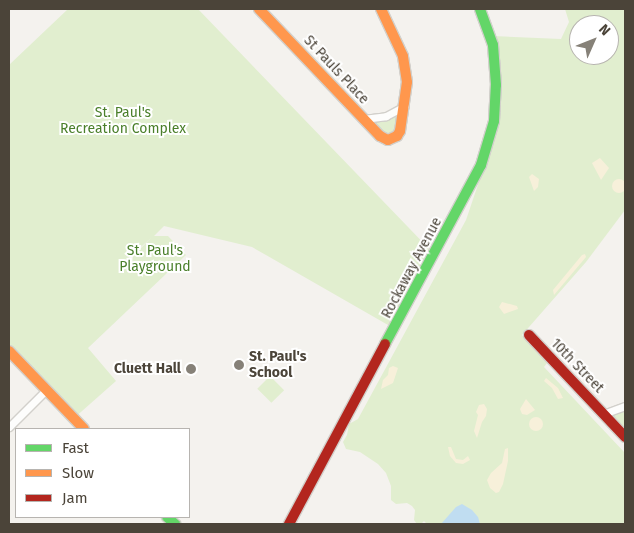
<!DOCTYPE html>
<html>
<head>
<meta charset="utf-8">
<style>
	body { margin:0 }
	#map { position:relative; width:634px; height:533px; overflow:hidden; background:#f4f2ee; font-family:"Fira Sans",sans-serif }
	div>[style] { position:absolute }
	.green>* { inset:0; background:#e1eecf; transform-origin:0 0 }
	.sand>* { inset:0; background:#f7f0da }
	.round { border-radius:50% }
	.water>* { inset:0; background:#c0ddf1 }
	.roads { filter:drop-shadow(1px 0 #d2d0cb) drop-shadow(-1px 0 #d2d0cb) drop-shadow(0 1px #d2d0cb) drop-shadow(0 -1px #d2d0cb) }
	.street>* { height:7px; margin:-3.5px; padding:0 3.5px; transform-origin:3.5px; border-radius:3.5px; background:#fdfdfc }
	.fast>* { height:10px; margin:-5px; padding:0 5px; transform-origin:5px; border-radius:5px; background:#63d668 }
	.slow>* { height:10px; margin:-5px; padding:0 5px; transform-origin:5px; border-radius:5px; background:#ff974d }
	.jam>* { height:10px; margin:-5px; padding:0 5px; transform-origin:5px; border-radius:5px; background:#b3261e }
	.dots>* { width:14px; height:14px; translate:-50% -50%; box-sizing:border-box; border:2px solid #fff; border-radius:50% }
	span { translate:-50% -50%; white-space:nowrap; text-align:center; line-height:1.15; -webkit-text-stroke:4px #fff; paint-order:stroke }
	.street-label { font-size:14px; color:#4b4439 }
	.park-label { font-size:14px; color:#4a7f2a }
	.poi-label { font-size:14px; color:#4b4439; font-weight:700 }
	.left { translate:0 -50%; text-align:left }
	.right { translate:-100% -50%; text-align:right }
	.frame { position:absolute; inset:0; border:10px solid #4b4439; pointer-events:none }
	.legend { position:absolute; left:15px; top:428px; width:175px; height:90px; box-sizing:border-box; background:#fff; border:1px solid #b7b4b0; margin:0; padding:6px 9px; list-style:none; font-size:15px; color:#4b4439 }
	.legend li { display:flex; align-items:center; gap:10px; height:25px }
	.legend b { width:25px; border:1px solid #b7b4b0 }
	.north { position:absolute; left:569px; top:15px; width:50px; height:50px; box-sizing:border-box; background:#fff; border:1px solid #b7b4b0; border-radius:50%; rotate:46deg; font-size:14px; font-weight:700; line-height:20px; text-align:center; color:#4b4439 }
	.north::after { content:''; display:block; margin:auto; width:18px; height:22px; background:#868178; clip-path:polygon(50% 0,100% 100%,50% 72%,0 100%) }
</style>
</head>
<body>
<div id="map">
	<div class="green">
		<div style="clip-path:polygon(evenodd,68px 9px,198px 9px,435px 255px,395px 329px,252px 247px,164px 226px,154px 236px,168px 236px,186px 255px,88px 348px,116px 381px,73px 419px,9px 351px,9px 65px,68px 9px,151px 238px,133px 256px,132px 271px,124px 262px,151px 238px)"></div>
		<div style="clip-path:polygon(evenodd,565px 9px,625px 9px,625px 210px,586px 262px,522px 335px,547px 363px,544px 367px,625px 453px,625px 524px,427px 524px,424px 521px,421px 524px,417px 524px,414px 520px,415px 510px,412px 506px,407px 503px,396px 504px,391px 500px,391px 486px,386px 473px,378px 464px,360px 452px,346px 449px,343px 442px,347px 435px,349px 424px,358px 419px,466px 220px,487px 158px,496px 112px,493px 36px,561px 39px,569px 22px,565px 9px,579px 25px,609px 25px,609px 55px,579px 55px,579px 25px)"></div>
		<div style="clip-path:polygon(400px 112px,395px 132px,386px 135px,372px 122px,389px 119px)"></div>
		<div style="left:270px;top:376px;width:20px;height:18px;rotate:45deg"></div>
		<div style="clip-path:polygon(625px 410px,625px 432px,610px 416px)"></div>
	</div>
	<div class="sand">
		<div style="clip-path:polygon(600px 158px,609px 168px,601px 180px,592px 163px)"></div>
		<div style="clip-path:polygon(532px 174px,539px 179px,538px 187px,534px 191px,529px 177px)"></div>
		<div class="round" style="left:612px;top:179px;width:14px;height:14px"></div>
		<div style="clip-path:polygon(585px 254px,586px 257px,554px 295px,553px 290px,582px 255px)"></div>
		<div style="clip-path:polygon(502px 302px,517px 306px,518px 309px,504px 314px,499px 307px)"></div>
		<div style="clip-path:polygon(393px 366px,398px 368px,393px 383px,381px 389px,383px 380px,388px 375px,389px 368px)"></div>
		<div style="clip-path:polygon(546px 378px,558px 388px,563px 398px,558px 399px,552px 388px,544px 381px)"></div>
		<div style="clip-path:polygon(526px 399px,535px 410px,527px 415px,522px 414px,520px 409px)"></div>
		<div style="clip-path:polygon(484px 404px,487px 409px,486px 416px,482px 422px,477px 438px,474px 431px,478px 415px,476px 412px,479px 405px)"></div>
		<div class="round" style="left:529px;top:417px;width:14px;height:14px"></div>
		<div style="clip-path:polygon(448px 447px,451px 447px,456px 459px,463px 460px,468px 456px,470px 460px,463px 464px,456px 463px,450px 456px)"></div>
		<div style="clip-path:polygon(508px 448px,508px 461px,503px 484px,499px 492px,496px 493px,490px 488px,487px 480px,491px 473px,502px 463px,505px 449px)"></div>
	</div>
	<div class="water">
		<div style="clip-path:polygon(462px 504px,472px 510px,478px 517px,480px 524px,441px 524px,456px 507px)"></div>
	</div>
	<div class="roads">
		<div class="street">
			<div style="left:363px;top:119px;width:23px;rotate:-7deg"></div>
			<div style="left:386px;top:116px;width:21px;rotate:-28deg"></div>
			<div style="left:603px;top:414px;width:23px;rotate:-20deg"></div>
			<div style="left:9px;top:427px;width:52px;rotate:-45deg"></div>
		</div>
		<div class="fast">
			<div style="left:385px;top:344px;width:203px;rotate:-61.8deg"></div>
			<div style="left:481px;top:165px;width:46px;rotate:-73.5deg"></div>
			<div style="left:494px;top:121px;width:36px;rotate:-87deg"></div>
			<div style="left:496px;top:85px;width:40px;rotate:-94.3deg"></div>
			<div style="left:493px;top:45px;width:38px;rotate:-110deg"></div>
			<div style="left:167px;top:517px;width:11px;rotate:41deg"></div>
		</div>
		<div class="slow">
			<div style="left:259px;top:9px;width:175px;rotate:46.4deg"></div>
			<div style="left:380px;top:136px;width:9px;rotate:27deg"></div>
			<div style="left:388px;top:140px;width:10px;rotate:-24deg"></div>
			<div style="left:397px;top:136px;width:6px;rotate:-59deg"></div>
			<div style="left:400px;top:131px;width:49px;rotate:-81.9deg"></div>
			<div style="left:407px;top:82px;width:26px;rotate:-99deg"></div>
			<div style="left:403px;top:56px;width:52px;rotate:-115.1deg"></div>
			<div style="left:9px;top:351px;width:108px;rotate:46.1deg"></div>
		</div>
		<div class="jam">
			<div style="left:529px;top:335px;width:140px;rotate:46.7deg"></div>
			<div style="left:289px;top:524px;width:204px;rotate:-61.9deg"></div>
		</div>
	</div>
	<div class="dots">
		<div style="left:239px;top:365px;background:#868178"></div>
		<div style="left:191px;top:369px;background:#868178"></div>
	</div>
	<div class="street-label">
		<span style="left:336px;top:70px;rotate:47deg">St Pauls Place</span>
		<span style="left:412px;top:268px;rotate:-62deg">Rockaway Avenue</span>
		<span style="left:577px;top:366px;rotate:46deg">10th Street</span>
	</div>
	<div class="park-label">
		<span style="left:123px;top:121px">St. Paul's<br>Recreation Complex</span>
		<span style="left:155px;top:259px">St. Paul's<br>Playground</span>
	</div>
	<div class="poi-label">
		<span class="left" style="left:249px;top:365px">St. Paul's<br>School</span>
		<span class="right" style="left:181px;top:369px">Cluett Hall</span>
	</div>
	<div class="frame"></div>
	<ul class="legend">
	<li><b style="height:6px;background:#63d668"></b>Fast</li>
	<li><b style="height:6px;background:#ff974d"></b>Slow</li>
	<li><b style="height:6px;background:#b3261e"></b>Jam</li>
	</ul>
	<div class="north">N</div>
</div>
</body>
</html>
